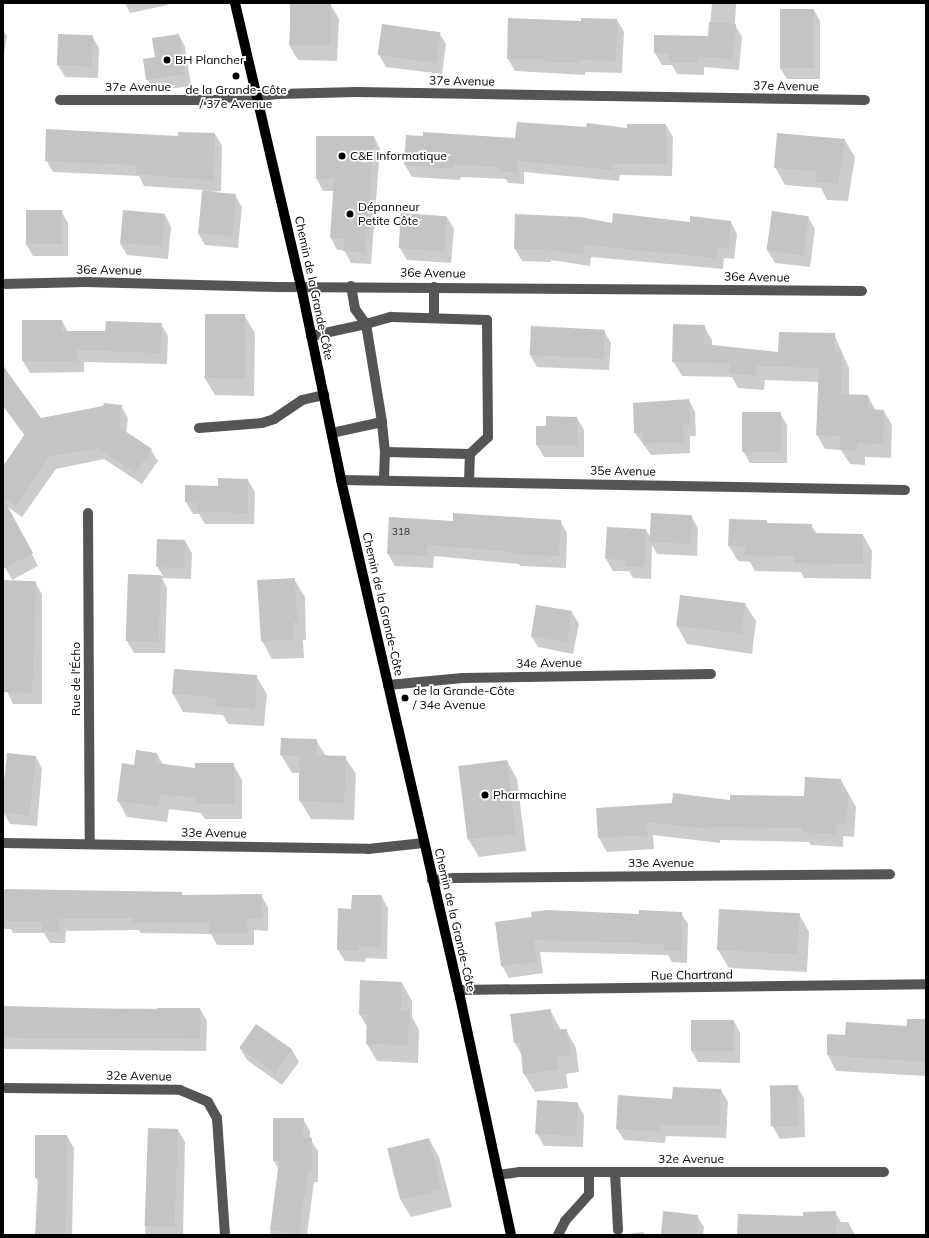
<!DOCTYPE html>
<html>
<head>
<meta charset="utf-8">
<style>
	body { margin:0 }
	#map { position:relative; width:929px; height:1238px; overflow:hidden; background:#fff; font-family:Mulish,sans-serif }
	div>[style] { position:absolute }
	.shadow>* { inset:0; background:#0003 }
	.building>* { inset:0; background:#c4c4c4; transform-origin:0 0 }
	.minor>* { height:10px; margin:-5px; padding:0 5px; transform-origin:5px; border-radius:5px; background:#555 }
	.major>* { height:10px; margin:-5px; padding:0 5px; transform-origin:5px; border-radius:5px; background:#000 }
	.dots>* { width:11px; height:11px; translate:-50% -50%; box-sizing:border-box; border:2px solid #fff; border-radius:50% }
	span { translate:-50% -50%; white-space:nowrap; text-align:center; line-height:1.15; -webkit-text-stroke:3.5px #fff; paint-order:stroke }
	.number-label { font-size:10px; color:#313131 }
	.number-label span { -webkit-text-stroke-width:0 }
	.poi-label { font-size:12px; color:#000 }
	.left { translate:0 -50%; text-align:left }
	.street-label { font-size:12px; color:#000 }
	.frame { position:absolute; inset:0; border:4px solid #000; pointer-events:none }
</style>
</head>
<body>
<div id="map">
	<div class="shadow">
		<div style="clip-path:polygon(125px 3px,167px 3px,168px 5px,130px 13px)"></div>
		<div style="clip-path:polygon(291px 3px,330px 4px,339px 19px,337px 61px,298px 60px,289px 45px)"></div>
		<div style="clip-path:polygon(712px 3px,736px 3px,735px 25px,742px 37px,739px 70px,704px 67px,704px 75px,677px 74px,672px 65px,662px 65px,655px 53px,655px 36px,709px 37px)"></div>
		<div style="clip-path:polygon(814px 10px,820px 21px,820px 79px,787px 79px,780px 68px)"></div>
		<div style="clip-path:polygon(617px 20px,624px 32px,622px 73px,585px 72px,585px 75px,515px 71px,508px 59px,582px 22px)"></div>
		<div style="clip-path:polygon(383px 25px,439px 33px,446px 44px,442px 74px,386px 67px,379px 55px)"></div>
		<div style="clip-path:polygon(3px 30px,7px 36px,3px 60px)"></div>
		<div style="clip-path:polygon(179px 35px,185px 47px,191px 86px,154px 91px,147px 79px,156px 58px)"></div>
		<div style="clip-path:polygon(92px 36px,99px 48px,98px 78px,65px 77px,58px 65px)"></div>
		<div style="clip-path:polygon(666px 125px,673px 137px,672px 176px,620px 175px,619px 181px,524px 172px,524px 184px,508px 183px,506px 179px,461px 177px,460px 180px,412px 177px,405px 165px,516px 139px,587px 129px,628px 129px)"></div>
		<div style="clip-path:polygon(215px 134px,222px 146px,221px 191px,210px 192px,235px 195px,242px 207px,238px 248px,205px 245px,198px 233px,203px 190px,144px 186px,139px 176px,53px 172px,46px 160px,179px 137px)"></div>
		<div style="clip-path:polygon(374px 137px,380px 149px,371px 264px,351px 263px,344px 250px,337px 250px,331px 238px,334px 191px,323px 191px,317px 179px)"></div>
		<div style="clip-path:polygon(844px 139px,855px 157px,848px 201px,827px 200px,821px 188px,785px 185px,775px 167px)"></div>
		<div style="clip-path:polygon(61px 211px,68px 223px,68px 256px,33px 256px,26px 244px)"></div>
		<div style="clip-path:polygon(165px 215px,171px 227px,168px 259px,127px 255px,120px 243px)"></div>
		<div style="clip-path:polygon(516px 215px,613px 224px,731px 222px,737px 234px,734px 259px,724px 258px,723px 269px,591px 257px,590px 266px,551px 260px,551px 262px,522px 261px,515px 249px)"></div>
		<div style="clip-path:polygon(447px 217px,454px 229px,451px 263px,407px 260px,400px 248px)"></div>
		<div style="clip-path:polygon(808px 217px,815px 229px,810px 267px,775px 263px,768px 251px)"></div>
		<div style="clip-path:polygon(244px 315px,255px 333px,254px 396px,215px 395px,204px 377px)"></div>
		<div style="clip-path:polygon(62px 321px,68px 332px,106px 332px,161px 324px,168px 336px,167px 364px,84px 362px,84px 372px,30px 373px,23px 361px)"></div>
		<div style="clip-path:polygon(704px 326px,712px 340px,712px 346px,779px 353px,834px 334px,849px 368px,849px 396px,868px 396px,876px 411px,884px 411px,892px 425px,891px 458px,865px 457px,865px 465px,850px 464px,841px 450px,825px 449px,817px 435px,819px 382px,765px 380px,764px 390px,738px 388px,732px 377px,682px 376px,673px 361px)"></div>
		<div style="clip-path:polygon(532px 327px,604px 331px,611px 343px,609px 370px,537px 367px,530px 355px)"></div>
		<div style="clip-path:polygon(3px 363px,7px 372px,41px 419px,121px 406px,128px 418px,126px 433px,151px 450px,158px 461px,142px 484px,104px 459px,56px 469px,22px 517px,3px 504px,3px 468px,25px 436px,3px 406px)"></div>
		<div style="clip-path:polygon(689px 400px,695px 412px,696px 436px,690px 436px,690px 453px,651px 455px,635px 433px)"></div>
		<div style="clip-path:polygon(780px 413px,787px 425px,787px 463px,750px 463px,743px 451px)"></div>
		<div style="clip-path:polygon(577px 418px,584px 430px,584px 457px,544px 457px,537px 445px,547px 427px)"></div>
		<div style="clip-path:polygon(248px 480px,255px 492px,254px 524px,205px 524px,199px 514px,193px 514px,186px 502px,186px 486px,219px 487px)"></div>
		<div style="clip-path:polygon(691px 516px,698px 528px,697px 556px,657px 554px,652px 545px,651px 579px,633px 578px,629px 571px,613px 571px,606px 559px,646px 530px,651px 538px)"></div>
		<div style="clip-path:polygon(3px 521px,19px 528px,38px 566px,12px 580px,3px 564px)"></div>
		<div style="clip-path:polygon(560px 521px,567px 533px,566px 568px,520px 566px,519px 564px,434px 556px,433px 568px,395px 566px,388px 554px,454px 522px)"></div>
		<div style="clip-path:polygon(767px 521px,768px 524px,811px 525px,817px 534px,863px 535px,872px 551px,871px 579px,804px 578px,801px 572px,755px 571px,750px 562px,738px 561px,729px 546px)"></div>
		<div style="clip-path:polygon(185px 541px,192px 553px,191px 579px,162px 578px,167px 588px,165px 653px,134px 653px,127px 641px,129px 575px,163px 576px,157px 566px)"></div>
		<div style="clip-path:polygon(294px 579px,305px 597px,306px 640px,303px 640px,304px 658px,272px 659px,262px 641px,258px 581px)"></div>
		<div style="clip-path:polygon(3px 581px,35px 582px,42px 594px,42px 704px,13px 704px,6px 689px,3px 689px)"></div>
		<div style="clip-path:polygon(745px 604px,756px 621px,752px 654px,687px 644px,677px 626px)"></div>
		<div style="clip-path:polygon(572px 612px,579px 624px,573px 654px,538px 647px,531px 635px)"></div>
		<div style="clip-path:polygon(175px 670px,256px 676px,267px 694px,264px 726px,228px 724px,223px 715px,183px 712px,173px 694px)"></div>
		<div style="clip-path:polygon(282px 739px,316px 740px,326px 756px,345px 757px,356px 774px,354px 820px,311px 819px,300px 801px,300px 773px,292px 773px,281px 755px)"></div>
		<div style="clip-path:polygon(157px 754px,163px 765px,196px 769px,233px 764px,242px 780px,242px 819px,205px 819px,201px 813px,169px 809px,167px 822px,127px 817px,118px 801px,123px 764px,134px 766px)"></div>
		<div style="clip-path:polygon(36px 757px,42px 769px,37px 826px,10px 824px,3px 812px)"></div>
		<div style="clip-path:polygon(507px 761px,517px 779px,526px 851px,479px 857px,468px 839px)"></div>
		<div style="clip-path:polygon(841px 780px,856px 807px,854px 837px,843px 836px,843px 847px,811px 845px,809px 842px,720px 840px,720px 843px,653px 835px,654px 849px,607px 852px,599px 838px,597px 809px,805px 797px)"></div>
		<div style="clip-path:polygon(3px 890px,181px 893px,183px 896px,261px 895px,268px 907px,268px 931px,254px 930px,254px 945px,217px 945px,211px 934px,141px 933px,139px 930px,66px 931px,65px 943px,50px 943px,44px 933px,13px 933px,11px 929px,3px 929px)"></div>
		<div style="clip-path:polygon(381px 896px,388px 908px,387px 959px,366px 958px,365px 962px,345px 961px,338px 950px,352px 910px)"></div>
		<div style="clip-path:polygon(681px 913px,688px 924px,687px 963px,672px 962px,668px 955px,540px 952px,543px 973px,509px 978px,502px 966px,496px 923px)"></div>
		<div style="clip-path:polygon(799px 914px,809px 932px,807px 972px,729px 968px,718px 950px)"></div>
		<div style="clip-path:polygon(402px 983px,412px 1001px,412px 1017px,419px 1030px,418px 1063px,377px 1061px,367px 1044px,368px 1028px,360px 1015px)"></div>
		<div style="clip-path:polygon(3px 1008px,200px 1009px,207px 1021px,206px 1051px,3px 1049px)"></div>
		<div style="clip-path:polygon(550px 1010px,561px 1030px,566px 1030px,576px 1048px,579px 1072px,566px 1074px,568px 1088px,535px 1092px,524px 1074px,522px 1056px,515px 1043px)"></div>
		<div style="clip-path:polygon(926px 1020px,926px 1076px,836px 1071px,828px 1055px,828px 1035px,846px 1036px,908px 1027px)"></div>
		<div style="clip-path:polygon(734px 1021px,740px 1033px,740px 1063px,698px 1062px,691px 1050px)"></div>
		<div style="clip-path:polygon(257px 1025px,292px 1050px,299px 1062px,282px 1085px,247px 1060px,240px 1048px)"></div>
		<div style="clip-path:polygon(797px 1086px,804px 1098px,805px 1137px,780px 1139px,773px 1127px)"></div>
		<div style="clip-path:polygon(721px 1090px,728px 1102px,726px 1138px,666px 1136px,665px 1143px,624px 1140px,617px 1129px,673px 1100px)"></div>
		<div style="clip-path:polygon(577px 1103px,584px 1115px,583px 1147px,544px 1146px,537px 1134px)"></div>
		<div style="clip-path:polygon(303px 1119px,310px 1131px,310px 1139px,318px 1151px,318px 1182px,314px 1182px,307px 1235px,270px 1235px,279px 1170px,274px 1161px)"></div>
		<div style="clip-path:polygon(149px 1130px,178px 1130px,185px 1142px,183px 1235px,145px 1235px)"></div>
		<div style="clip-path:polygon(67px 1136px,74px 1148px,72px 1235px,36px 1235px,39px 1183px,36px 1178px)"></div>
		<div style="clip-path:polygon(429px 1139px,439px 1157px,452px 1207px,411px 1217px,400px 1199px)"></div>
		<div style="clip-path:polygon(835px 1212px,841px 1222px,848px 1222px,855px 1235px,738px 1235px)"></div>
		<div style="clip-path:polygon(697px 1216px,704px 1227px,703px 1235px,662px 1235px)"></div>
		<div style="clip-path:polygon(643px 1232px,645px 1235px,624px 1235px,625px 1234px)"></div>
	</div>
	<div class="building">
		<div style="left:290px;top:3px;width:41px;height:42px"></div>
		<div style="left:780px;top:9px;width:34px;height:59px"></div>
		<div style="clip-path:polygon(508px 18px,581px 21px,581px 18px,617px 19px,616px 61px,579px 60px,579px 63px,544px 62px,545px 59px,507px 59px)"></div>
		<div style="clip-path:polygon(709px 22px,736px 24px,733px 59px,698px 56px,697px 63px,669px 62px,669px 54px,654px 53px,654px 35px,708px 36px)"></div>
		<div style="left:382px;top:24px;width:59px;height:31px;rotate:8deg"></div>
		<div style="left:58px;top:34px;width:35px;height:31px;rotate:2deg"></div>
		<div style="clip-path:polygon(179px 34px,185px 74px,146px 80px,143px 59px,155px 57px,152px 38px)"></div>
		<div style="clip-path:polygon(517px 122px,586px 127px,587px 123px,627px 128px,627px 124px,666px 124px,666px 164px,613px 164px,613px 170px,518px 161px,517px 173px,500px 171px,500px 167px,454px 165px,454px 169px,404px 165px,406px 135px,423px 136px,423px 132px,515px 138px)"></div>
		<div style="clip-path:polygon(46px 129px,178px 136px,178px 132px,215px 133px,214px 180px,136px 174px,137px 165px,45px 161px)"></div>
		<div style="clip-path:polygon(777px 133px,845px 139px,838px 184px,816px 182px,817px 171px,774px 168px)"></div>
		<div style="clip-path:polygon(316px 136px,374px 136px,365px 253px,343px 251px,344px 239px,330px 238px,334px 179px,316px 179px)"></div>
		<div style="left:202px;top:191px;width:34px;height:42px;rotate:5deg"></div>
		<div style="left:26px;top:210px;width:36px;height:34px"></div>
		<div style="left:123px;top:210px;width:42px;height:33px;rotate:5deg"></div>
		<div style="left:772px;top:211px;width:37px;height:40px;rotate:8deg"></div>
		<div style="left:401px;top:213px;width:46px;height:35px;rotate:4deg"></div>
		<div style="clip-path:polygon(613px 213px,690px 222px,690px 216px,731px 221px,728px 248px,718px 247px,716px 258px,585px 245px,583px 255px,545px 248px,545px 250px,514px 249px,515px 214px,580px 217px,612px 223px)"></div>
		<div style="left:205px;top:314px;width:40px;height:64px"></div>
		<div style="clip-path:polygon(22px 320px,62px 320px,62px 331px,105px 331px,106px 321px,162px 323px,160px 353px,77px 350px,77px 361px,22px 361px)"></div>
		<div style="clip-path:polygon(673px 324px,705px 325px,704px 344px,778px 352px,779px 332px,835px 333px,834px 352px,842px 352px,841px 394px,868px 395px,868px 409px,884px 410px,883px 444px,857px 443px,857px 450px,840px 450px,841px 436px,816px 435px,819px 368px,757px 366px,756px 376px,729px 373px,730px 363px,672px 362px)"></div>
		<div style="left:531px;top:326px;width:74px;height:29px;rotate:3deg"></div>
		<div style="clip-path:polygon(3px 366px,41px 418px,103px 406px,104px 403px,122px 405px,119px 427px,152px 449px,135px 473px,97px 448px,49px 457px,15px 506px,3px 498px,33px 553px,3px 569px,3px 466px,25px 434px,3px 405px)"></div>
		<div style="clip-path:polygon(689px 399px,690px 424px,683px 424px,684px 442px,644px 443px,643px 433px,634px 433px,633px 403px)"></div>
		<div style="left:742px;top:412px;width:39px;height:40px"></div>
		<div style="clip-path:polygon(546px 416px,577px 417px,577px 445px,536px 445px,536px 426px,546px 426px)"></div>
		<div style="clip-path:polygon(218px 478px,248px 479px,248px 513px,197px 512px,197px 503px,185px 502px,185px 485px,218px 486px)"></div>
		<div style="clip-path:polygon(453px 513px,561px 520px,559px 556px,513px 554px,513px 552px,427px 545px,427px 556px,387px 554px,389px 517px,453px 521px)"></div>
		<div style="left:651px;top:513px;width:41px;height:29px;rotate:3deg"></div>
		<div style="clip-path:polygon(729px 519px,767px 520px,767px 523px,812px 524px,812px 533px,863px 534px,863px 564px,794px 563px,794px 556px,745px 555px,745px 546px,728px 546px)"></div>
		<div style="clip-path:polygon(607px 527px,646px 529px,644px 567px,625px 567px,625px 560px,605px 559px)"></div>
		<div style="left:157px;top:539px;width:28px;height:28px;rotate:2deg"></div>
		<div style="left:128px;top:574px;width:33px;height:67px;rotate:2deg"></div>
		<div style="clip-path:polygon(295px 578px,297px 622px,294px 622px,294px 640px,261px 641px,257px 580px)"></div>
		<div style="left:3px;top:580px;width:33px;height:112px;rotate:2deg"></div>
		<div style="left:680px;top:595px;width:66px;height:31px;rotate:7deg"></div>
		<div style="left:536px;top:605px;width:36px;height:32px;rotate:9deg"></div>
		<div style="clip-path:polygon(174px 669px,257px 675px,255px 709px,216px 706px,217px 697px,172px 694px)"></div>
		<div style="clip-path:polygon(281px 738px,317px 739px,316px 755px,346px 756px,344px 803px,299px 801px,299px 756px,280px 755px)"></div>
		<div style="clip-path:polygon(136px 750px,157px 753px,156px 763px,195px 768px,195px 763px,234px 763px,234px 804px,195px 804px,195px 798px,160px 794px,158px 807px,117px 801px,122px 763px,134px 765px)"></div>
		<div style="left:7px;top:753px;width:29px;height:60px;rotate:6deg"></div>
		<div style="left:507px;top:760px;width:74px;height:49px;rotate:83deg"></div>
		<div style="clip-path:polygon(805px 777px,841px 779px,841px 792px,848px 793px,847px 824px,836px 823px,835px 834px,802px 832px,802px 828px,713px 827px,712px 829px,646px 822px,647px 835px,598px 838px,596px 808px,672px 803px,673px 793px,730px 800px,730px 795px,804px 796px)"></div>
		<div style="clip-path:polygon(5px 889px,182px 892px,182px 895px,262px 894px,262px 919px,247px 919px,248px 933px,209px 933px,209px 922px,133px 922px,133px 918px,59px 919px,59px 932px,42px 931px,42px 922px,5px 921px)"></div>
		<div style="clip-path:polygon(352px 895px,382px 895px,381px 947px,359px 946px,359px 951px,337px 950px,338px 908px,351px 909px)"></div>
		<div style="left:719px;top:909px;width:81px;height:41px;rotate:3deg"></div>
		<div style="clip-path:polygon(546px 910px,639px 914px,639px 910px,682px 912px,681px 951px,664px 951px,664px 944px,534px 940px,537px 962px,501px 966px,495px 922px,532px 917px,531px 912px)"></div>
		<div style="clip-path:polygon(360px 980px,402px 982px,401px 1011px,409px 1011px,408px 1045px,366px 1044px,367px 1015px,359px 1015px)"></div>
		<div style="clip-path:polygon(3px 1006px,157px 1010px,157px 1008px,200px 1008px,200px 1039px,3px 1038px)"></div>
		<div style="clip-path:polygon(551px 1009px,553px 1030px,567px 1029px,570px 1055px,556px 1056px,558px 1070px,523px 1074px,520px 1042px,514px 1043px,510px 1014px)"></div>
		<div style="clip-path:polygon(907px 1019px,926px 1019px,926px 1062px,827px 1055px,827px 1034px,845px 1035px,846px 1022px,907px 1026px)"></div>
		<div style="left:691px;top:1020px;width:43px;height:31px"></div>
		<div style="left:256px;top:1024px;width:44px;height:29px;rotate:35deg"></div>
		<div style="left:798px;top:1085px;width:41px;height:28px;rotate:89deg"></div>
		<div style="clip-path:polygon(673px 1087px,721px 1089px,720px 1126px,659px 1125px,659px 1131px,616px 1129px,618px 1095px,672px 1099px)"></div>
		<div style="left:537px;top:1100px;width:41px;height:34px;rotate:3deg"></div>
		<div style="clip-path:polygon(273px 1118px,304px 1118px,303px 1138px,312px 1138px,312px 1171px,308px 1170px,299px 1234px,270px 1230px,279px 1161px,273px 1161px)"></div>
		<div style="left:148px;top:1128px;width:30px;height:98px;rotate:2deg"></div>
		<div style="clip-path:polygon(35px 1135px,67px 1135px,65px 1235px,35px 1235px,38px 1178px,35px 1178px)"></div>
		<div style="left:429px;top:1138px;width:53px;height:43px;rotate:76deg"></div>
		<div style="clip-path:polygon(663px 1211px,698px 1215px,696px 1235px,661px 1235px)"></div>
		<div style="clip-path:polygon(836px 1211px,836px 1235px,737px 1235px,738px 1214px,803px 1216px,803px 1212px)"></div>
	</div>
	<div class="minor">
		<div style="left:60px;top:100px;width:166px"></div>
		<div style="left:226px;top:100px;width:52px;rotate:-6.6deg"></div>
		<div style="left:278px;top:94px;width:78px;rotate:-1.5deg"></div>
		<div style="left:356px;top:92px;width:509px;rotate:0.9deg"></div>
		<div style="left:3px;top:284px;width:82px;rotate:-1.4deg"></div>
		<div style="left:85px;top:282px;width:193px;rotate:1.5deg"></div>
		<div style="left:278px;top:287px;width:584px;rotate:0.39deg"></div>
		<div style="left:351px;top:286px;width:23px;rotate:80deg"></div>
		<div style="left:355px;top:309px;width:19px;rotate:54deg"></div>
		<div style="left:366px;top:324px;width:26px;rotate:-16deg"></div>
		<div style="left:391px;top:317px;width:96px;rotate:1.8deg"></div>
		<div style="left:487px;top:320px;width:117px;rotate:89.5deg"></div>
		<div style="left:488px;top:437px;width:25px;rotate:137deg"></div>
		<div style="left:470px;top:454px;width:85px;rotate:-178.7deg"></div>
		<div style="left:385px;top:452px;width:30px;rotate:-96deg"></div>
		<div style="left:434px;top:318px;width:31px;rotate:-90deg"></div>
		<div style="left:311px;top:336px;width:56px;rotate:-12.3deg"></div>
		<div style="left:366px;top:324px;width:99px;rotate:80.7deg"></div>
		<div style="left:382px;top:422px;width:51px;rotate:167.6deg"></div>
		<div style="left:199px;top:428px;width:63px;rotate:-4.5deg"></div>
		<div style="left:262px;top:423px;width:13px;rotate:-18deg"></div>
		<div style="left:274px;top:419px;width:34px;rotate:-34deg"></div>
		<div style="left:302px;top:400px;width:23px;rotate:-13deg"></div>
		<div style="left:384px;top:479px;width:27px;rotate:-88deg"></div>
		<div style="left:341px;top:480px;width:564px;rotate:1.02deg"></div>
		<div style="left:469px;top:481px;width:27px;rotate:-88deg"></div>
		<div style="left:88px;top:513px;width:331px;rotate:89.7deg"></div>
		<div style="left:388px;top:685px;width:75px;rotate:-5.3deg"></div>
		<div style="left:463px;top:678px;width:248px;rotate:-0.9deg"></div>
		<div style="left:3px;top:843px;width:365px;rotate:0.9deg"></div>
		<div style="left:368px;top:849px;width:56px;rotate:-6.1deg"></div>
		<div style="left:432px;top:880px;width:22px;rotate:-5deg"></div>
		<div style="left:454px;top:878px;width:436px;rotate:-0.5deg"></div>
		<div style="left:458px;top:990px;width:468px;rotate:-0.7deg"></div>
		<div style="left:3px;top:1088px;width:177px;rotate:0.6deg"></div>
		<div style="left:180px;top:1090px;width:30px;rotate:23deg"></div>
		<div style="left:208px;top:1102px;width:18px;rotate:61deg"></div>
		<div style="left:217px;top:1118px;width:117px;rotate:86.1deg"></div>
		<div style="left:615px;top:1172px;width:58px;rotate:87deg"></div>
		<div style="left:498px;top:1175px;width:21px;rotate:-8deg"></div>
		<div style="left:519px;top:1172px;width:365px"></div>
		<div style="left:558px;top:1235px;width:16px;rotate:-63deg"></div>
		<div style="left:565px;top:1221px;width:36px;rotate:-48deg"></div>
		<div style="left:589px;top:1194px;width:22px;rotate:-90deg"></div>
	</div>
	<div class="major">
		<div style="left:235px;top:3px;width:291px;rotate:76.9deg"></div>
		<div style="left:301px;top:286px;width:198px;rotate:78.3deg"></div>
		<div style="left:341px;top:480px;width:531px;rotate:77.04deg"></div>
		<div style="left:460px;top:997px;width:243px;rotate:77.9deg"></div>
	</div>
	<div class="dots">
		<div style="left:167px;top:60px;background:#000"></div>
		<div style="left:236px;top:76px;background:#000"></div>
		<div style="left:342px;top:156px;background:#000"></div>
		<div style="left:350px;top:214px;background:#000"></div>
		<div style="left:405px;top:698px;background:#000"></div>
		<div style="left:485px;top:795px;background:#000"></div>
	</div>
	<div class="number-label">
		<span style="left:401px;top:532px">318</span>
	</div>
	<div class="poi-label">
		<span class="left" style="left:175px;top:60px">BH Plancher</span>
		<span style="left:236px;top:97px">de la Grande-Côte<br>/ 37e Avenue</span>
		<span class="left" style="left:350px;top:156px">C&amp;E Informatique</span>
		<span class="left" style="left:358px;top:214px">Dépanneur<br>Petite Côte</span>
		<span class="left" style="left:413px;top:698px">de la Grande-Côte<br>/ 34e Avenue</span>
		<span class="left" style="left:493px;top:795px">Pharmachine</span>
	</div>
	<div class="street-label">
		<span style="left:462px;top:81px;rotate:1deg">37e Avenue</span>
		<span style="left:786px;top:86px;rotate:1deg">37e Avenue</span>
		<span style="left:138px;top:87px">37e Avenue</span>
		<span style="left:109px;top:270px;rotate:1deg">36e Avenue</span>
		<span style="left:433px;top:273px;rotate:1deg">36e Avenue</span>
		<span style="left:757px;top:277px;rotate:1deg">36e Avenue</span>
		<span style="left:314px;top:288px;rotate:78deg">Chemin de la Grande-Côte</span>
		<span style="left:623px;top:471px;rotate:1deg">35e Avenue</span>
		<span style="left:383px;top:604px;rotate:77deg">Chemin de la Grande-Côte</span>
		<span style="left:549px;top:663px;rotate:-1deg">34e Avenue</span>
		<span style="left:76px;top:679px;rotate:-90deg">Rue de l'Écho</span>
		<span style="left:214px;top:833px;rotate:1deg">33e Avenue</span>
		<span style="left:661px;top:863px">33e Avenue</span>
		<span style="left:455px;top:920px;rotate:77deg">Chemin de la Grande-Côte</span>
		<span style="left:692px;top:975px;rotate:-1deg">Rue Chartrand</span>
		<span style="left:139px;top:1076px;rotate:1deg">32e Avenue</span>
		<span style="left:691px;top:1159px">32e Avenue</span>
	</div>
	<div class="frame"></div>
</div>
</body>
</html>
